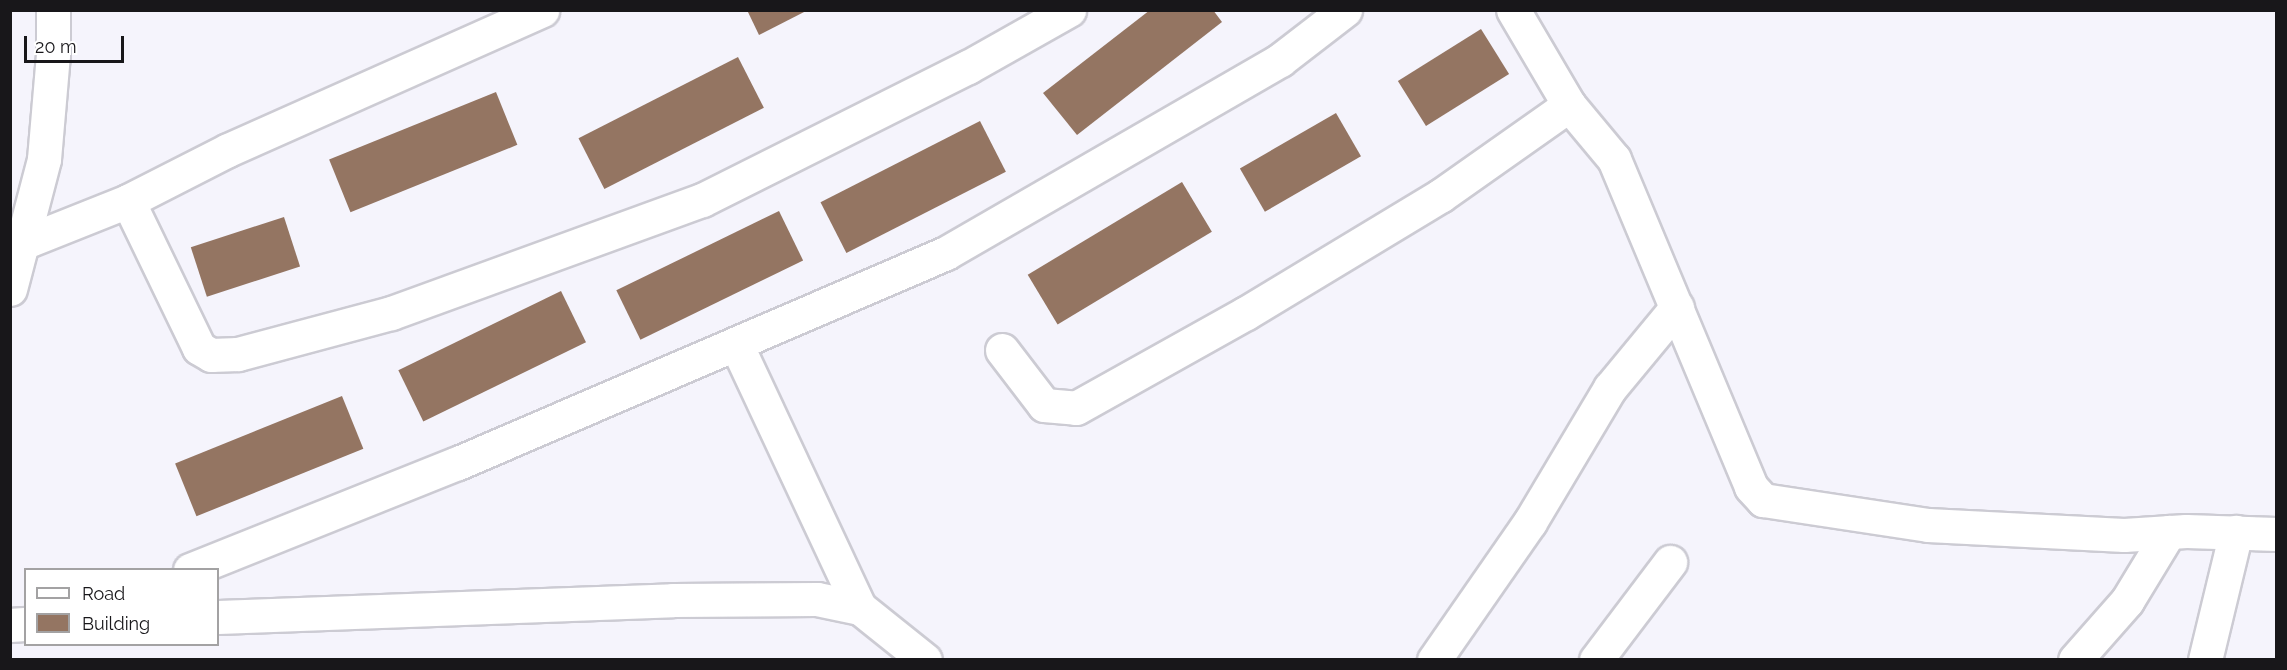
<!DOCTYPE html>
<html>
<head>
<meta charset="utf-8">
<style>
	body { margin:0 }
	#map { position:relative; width:2287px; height:670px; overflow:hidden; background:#f5f4fc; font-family:Raleway,sans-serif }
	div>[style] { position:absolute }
	.building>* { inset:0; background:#947562; transform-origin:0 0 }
	.roads { filter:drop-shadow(2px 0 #cccbd3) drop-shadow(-2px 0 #cccbd3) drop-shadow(0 2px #cccbd3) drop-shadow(0 -2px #cccbd3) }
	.street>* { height:33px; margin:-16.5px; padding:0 16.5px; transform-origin:16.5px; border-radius:16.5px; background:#fff }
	span { translate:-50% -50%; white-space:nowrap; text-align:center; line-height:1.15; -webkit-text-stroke:4.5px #fff; paint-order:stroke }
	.frame { position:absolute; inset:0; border:12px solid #18171a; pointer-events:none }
	.legend { position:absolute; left:24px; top:568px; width:195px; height:78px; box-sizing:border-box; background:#fff; border:2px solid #a3a2a3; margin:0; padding:8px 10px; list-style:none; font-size:18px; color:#18171a }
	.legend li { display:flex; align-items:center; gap:12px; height:30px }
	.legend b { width:30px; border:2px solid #a3a2a3 }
	.scale { position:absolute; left:24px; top:36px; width:100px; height:27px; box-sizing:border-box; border:3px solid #18171a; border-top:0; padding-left:8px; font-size:18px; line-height:21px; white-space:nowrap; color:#18171a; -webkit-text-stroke:4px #fff; paint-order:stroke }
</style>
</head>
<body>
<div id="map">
	<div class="building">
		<div style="clip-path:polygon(747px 10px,808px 10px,759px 35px)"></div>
		<div style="clip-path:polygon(1150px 10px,1213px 10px,1222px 22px,1077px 135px,1043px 93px)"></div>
		<div style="left:1481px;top:29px;width:53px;height:98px;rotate:58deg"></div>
		<div style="left:738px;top:57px;width:57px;height:179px;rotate:63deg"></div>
		<div style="left:496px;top:92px;width:57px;height:180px;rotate:68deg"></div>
		<div style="left:1336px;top:113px;width:50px;height:111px;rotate:60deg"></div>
		<div style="left:980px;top:121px;width:57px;height:179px;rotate:63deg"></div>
		<div style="left:1182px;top:182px;width:58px;height:180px;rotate:59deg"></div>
		<div style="left:779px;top:211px;width:55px;height:181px;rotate:64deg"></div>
		<div style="left:284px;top:217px;width:52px;height:98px;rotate:72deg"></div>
		<div style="left:561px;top:291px;width:57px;height:181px;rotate:64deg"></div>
		<div style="left:342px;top:396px;width:57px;height:180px;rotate:68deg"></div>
	</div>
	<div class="roads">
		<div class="street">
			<div style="left:1569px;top:105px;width:70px;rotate:50.2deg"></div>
			<div style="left:1614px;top:159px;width:355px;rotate:67.3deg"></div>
			<div style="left:1751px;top:487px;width:18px;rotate:47deg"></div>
			<div style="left:1763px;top:500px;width:167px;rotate:8.6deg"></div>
			<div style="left:1928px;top:525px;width:196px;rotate:2.9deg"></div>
			<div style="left:2124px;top:535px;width:62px;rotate:-3.7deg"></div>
			<div style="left:2186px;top:531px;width:90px;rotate:1.9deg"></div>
			<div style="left:128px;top:201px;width:163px;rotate:64.2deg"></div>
			<div style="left:199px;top:348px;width:14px;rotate:30deg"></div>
			<div style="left:211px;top:355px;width:27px;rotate:-2deg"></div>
			<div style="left:238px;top:354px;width:158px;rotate:-15deg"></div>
			<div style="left:391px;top:313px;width:331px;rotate:-20deg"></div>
			<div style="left:702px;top:200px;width:297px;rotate:-26.6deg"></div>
			<div style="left:968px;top:67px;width:116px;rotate:-29.4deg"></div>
			<div style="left:10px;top:248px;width:127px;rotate:-21.7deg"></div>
			<div style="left:128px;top:201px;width:112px;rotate:-27deg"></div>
			<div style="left:228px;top:150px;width:344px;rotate:-24deg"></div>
			<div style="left:10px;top:289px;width:134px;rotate:-75.3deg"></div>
			<div style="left:44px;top:159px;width:104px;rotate:-85.1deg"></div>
			<div style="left:53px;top:55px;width:45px;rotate:-90deg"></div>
			<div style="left:737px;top:346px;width:289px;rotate:64.9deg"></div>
			<div style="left:1002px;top:350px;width:69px;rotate:52.6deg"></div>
			<div style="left:1044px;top:405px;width:32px;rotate:5deg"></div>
			<div style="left:1076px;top:408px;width:195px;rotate:-29.2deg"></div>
			<div style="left:1246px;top:313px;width:227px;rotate:-31.1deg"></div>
			<div style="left:1440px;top:196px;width:158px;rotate:-35.2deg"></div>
			<div style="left:1569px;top:105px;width:110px;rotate:-120.5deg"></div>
			<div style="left:190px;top:570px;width:289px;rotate:-21.8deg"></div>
			<div style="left:458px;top:463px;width:531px;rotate:-23.28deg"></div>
			<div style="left:946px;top:253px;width:386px;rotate:-30deg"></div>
			<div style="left:1280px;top:60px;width:82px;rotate:-37.6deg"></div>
			<div style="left:218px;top:617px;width:455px;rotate:-2.1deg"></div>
			<div style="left:673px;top:600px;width:144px;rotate:-0.4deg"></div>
			<div style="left:817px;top:599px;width:44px;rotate:11.8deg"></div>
			<div style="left:860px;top:608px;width:83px;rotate:38.7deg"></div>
			<div style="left:10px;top:625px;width:16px;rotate:-4deg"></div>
			<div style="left:1434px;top:660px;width:168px;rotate:-55.2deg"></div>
			<div style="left:1530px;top:522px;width:156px;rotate:-59.2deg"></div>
			<div style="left:1610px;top:388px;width:105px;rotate:-50.4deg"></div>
			<div style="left:1596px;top:660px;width:123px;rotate:-52.9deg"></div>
			<div style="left:2075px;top:660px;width:79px;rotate:-48.6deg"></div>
			<div style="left:2127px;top:601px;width:81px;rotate:-58.7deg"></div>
			<div style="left:2205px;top:660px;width:132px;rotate:-76.4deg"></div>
		</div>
	</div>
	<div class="frame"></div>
	<ul class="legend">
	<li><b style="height:8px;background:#fff"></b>Road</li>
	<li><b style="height:16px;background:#947562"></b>Building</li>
	</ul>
	<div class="scale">20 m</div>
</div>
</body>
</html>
